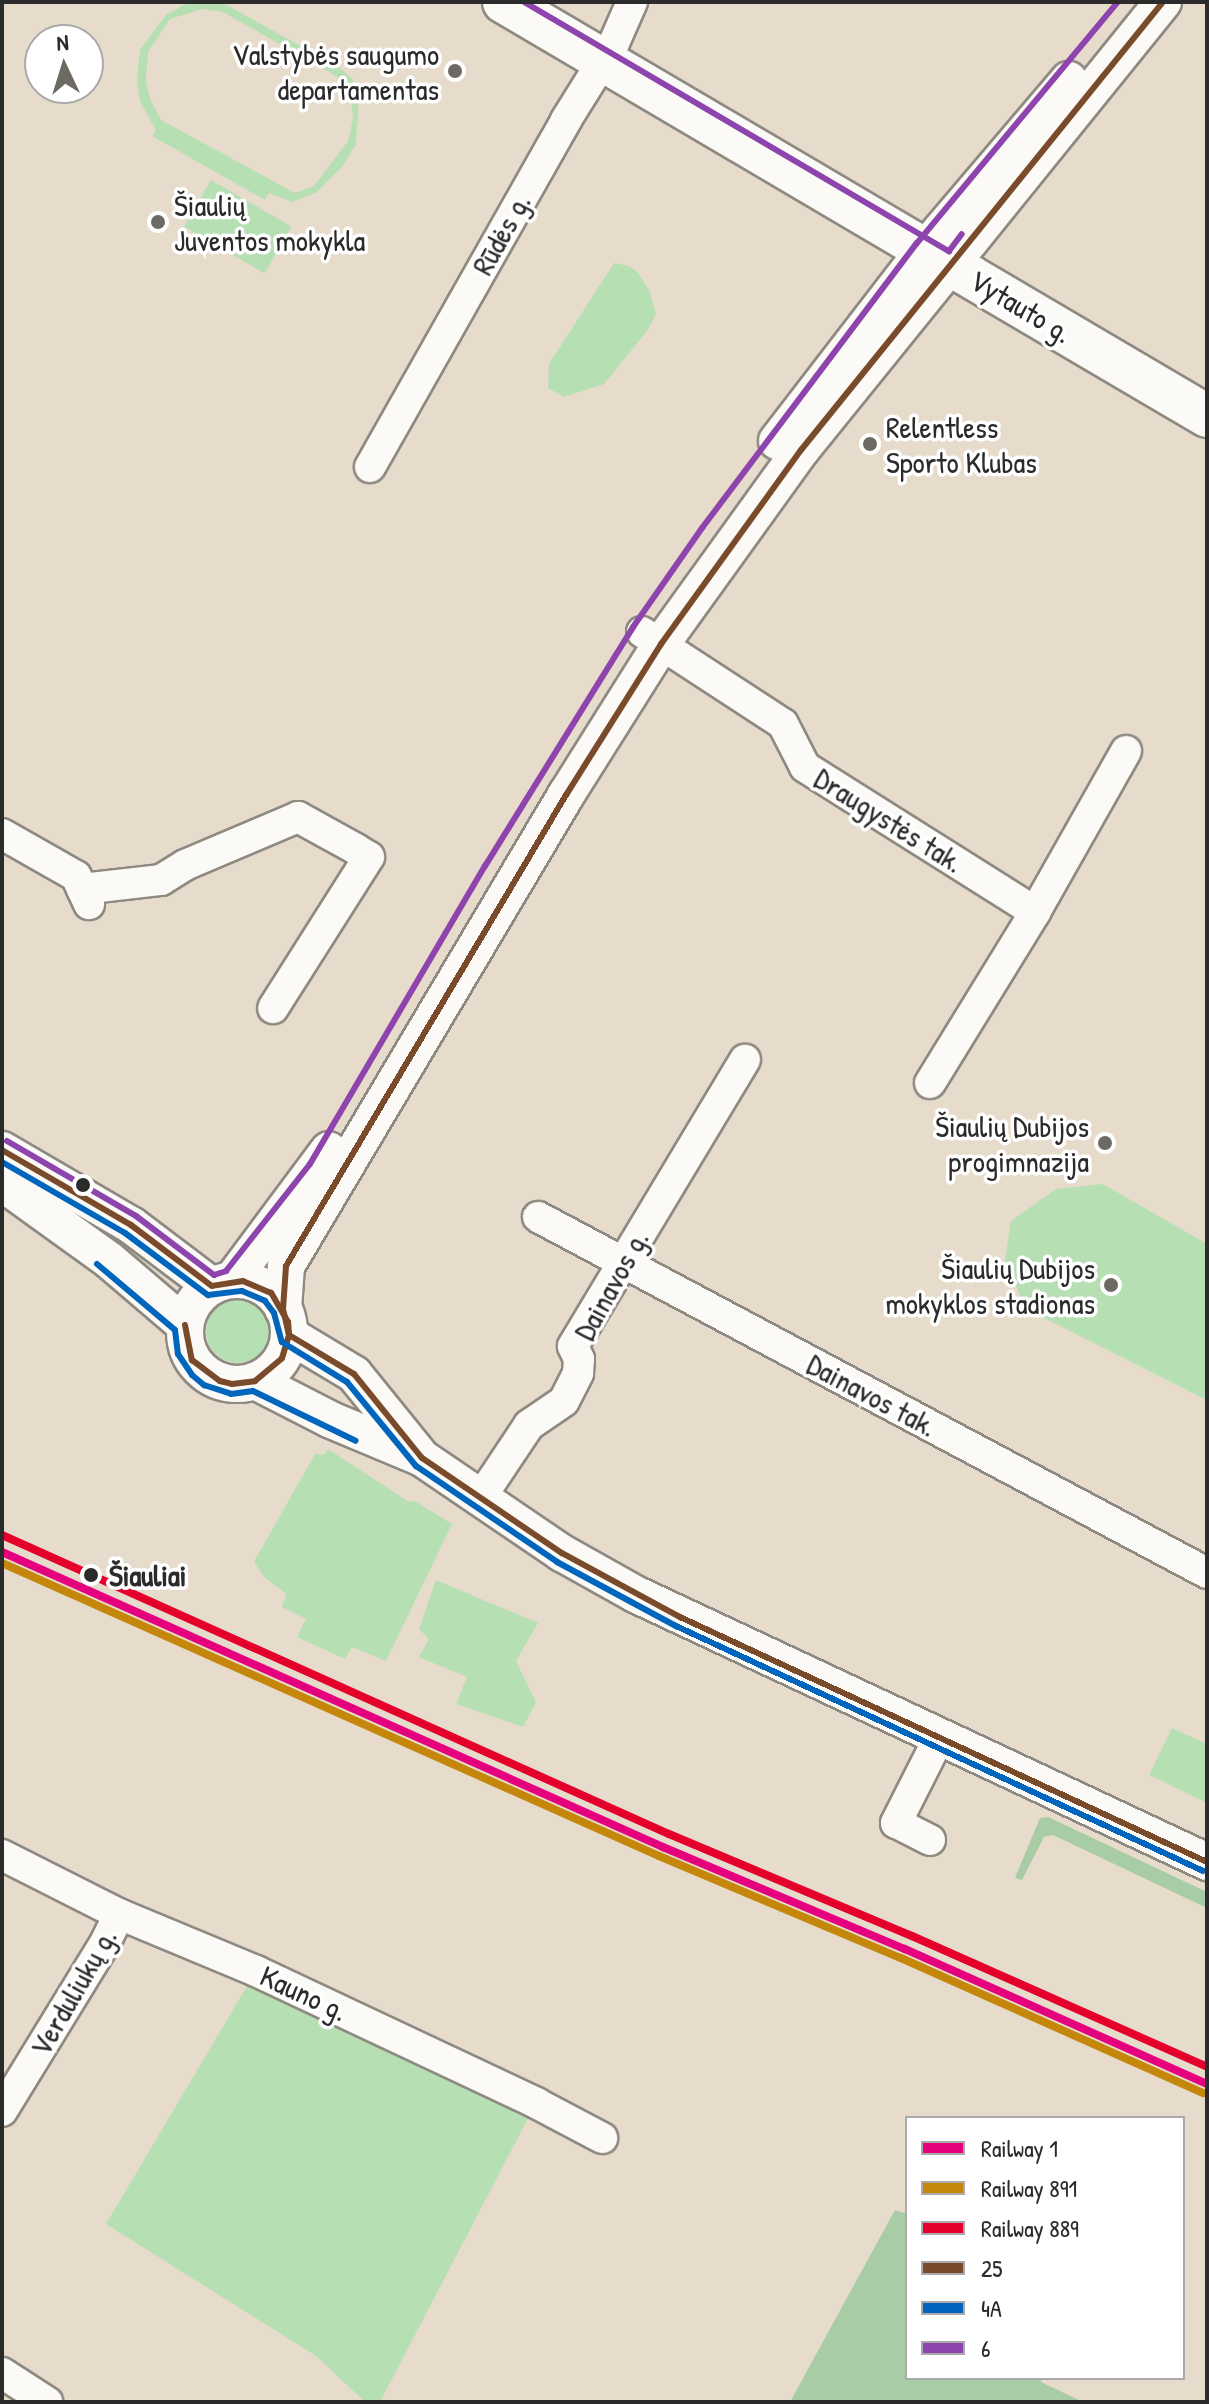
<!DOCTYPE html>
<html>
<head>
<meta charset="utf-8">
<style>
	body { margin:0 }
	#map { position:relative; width:1209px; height:2404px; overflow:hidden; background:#e7dccb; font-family:"Patrick Hand",sans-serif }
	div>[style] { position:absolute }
	.green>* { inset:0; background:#b6dfb4; transform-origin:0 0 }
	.round { border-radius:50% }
	.forest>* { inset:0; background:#a7cca6 }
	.roads { filter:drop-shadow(2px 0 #8e8981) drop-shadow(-2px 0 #8e8981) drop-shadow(0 2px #8e8981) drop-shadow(0 -2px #8e8981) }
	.minor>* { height:30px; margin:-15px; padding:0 15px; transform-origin:15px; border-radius:15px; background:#fbfaf7 }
	.major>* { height:36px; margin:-18px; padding:0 18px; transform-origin:18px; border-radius:18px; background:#fbfaf7 }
	.major>.ring { margin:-18px; padding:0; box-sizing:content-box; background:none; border:36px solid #fbfaf7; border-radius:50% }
	.highway>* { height:42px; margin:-21px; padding:0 21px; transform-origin:21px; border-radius:21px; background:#fbfaf7 }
	.bus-1>* { height:6px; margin:-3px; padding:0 3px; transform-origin:3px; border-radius:3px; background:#7a4b2a }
	.bus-2>* { height:6px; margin:-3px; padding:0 3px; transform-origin:3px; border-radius:3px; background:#0065bd }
	.bus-3>* { height:6px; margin:-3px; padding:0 3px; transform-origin:3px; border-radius:3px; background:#8e44ad }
	.rail-1>* { height:8px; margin:-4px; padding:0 4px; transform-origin:4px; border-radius:4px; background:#e5007d }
	.rail-2>* { height:8px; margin:-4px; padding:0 4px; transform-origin:4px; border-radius:4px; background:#c4870b }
	.rail-3>* { height:8px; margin:-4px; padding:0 4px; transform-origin:4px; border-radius:4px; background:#e4002b }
	.dots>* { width:22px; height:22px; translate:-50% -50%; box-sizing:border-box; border:4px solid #fff; border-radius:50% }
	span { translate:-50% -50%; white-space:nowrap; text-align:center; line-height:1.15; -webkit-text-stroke:7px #fff; paint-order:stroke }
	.poi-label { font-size:30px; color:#2b2b2b }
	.right { translate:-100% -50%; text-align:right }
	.left { translate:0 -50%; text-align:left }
	.street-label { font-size:30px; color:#2b2b2b }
	.stop-label { font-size:30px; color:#2b2b2b; font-weight:700 }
	.frame { position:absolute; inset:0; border:4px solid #2b2b2b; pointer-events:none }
	.legend { position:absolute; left:905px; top:2116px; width:280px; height:264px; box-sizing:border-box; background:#fff; border:2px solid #aaa; margin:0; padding:10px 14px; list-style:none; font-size:24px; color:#2b2b2b }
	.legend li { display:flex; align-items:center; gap:16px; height:40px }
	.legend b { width:40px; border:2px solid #aaa }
	.north { position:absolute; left:24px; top:24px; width:80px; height:80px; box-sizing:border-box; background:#fff; border:2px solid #aaa; border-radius:50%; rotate:356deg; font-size:22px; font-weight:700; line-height:32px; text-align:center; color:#2b2b2b }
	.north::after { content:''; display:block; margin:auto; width:28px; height:36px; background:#6d6963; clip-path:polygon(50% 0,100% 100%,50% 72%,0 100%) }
</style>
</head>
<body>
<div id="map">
	<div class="green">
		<div style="clip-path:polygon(evenodd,203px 2px,227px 5px,340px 68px,352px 79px,359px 96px,356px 144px,342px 167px,317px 192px,293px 202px,269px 193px,265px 200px,152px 136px,156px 130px,140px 102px,137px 81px,140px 49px,166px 15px,183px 5px,203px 2px,203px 9px,223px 12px,336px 76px,345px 85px,351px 96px,353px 119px,348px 141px,314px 186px,295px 193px,161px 120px,150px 99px,146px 79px,148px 52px,170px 19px,203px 9px)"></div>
		<div style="left:211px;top:180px;width:93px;height:54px;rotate:30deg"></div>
		<div style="clip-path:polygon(614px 263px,629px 266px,638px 273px,650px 292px,656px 314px,647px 331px,604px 384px,564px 397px,548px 388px,549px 364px)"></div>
		<div style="clip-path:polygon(1103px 1184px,1207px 1244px,1207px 1400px,1026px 1309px,1005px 1261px,1011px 1221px,1056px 1189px)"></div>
		<div class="round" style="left:206px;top:1299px;width:64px;height:64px"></div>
		<div style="clip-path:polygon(328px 1449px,409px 1502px,415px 1501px,452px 1524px,386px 1661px,352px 1647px,345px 1659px,297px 1637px,306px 1619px,282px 1607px,286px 1594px,264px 1577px,254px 1562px,315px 1454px,323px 1455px)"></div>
		<div style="clip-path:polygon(436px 1580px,538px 1623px,516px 1661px,536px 1702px,523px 1727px,456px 1704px,467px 1677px,419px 1657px,429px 1639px,419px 1629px)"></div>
		<div style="clip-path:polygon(1172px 1728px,1207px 1744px,1207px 1803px,1149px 1775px)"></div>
		<div style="clip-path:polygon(256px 1971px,536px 2103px,380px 2402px,365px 2402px,316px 2356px,106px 2224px)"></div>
	</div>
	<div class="forest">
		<div style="clip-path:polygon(1048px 1817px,1207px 1892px,1207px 1908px,1053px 1835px,1044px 1837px,1022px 1880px,1015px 1878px,1040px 1818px)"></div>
		<div style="clip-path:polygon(895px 2210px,907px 2214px,907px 2378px,1042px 2378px,1041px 2382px,1083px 2402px,790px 2402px)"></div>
	</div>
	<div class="roads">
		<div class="minor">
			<div style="left:370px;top:467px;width:399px;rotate:-60.5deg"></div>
			<div style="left:566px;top:120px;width:91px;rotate:-58.1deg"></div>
			<div style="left:614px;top:43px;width:45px;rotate:-66.3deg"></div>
			<div style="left:642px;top:632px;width:168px;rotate:33.1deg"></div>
			<div style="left:783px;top:724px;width:48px;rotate:62.9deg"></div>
			<div style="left:805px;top:767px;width:272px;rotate:32.2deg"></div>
			<div style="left:2px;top:834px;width:85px;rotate:29.6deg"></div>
			<div style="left:76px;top:876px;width:31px;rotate:65deg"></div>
			<div style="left:82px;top:889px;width:80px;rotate:-6.5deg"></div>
			<div style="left:161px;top:880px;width:28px;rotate:-32deg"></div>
			<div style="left:185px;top:865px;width:123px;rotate:-23deg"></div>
			<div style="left:298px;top:817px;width:66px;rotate:28.9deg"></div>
			<div style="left:356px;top:849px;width:15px;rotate:32deg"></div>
			<div style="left:369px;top:857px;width:179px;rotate:122.4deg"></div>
			<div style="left:930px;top:1083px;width:201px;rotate:-58.4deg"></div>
			<div style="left:1035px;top:912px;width:185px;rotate:-60.5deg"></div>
			<div style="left:538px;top:1217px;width:758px;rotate:28.02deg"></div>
			<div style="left:479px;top:1500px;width:90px;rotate:-56.3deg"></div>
			<div style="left:529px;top:1425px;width:42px;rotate:-34.4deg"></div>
			<div style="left:564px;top:1401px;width:31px;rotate:-63deg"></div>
			<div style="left:578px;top:1373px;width:14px;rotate:-86deg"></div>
			<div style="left:579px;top:1359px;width:14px;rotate:-115deg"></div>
			<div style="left:573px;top:1346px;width:334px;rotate:-59deg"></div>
			<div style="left:930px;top:1840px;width:38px;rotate:-153deg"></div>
			<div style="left:896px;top:1823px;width:95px;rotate:-63.2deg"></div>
			<div style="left:2px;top:1855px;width:131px;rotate:26.8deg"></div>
			<div style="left:119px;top:1914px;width:148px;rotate:22.6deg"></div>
			<div style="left:256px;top:1971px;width:310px;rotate:25.2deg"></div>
			<div style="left:536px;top:2103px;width:75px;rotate:27.9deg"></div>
			<div style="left:2px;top:2111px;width:197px;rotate:-58.5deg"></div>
			<div style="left:105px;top:1943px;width:32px;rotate:-64deg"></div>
			<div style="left:2px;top:2373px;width:54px;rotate:32.8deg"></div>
		</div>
		<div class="major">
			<div style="left:777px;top:441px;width:242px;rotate:-52.4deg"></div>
			<div style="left:925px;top:249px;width:222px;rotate:-49.6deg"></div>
			<div style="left:2px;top:1150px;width:149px;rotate:30.2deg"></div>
			<div style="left:131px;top:1225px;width:101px;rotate:37deg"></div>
			<div style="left:2px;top:1183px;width:132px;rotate:35.7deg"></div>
			<div style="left:109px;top:1260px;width:100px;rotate:40.5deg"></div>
			<div style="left:232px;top:1280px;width:162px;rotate:-53.3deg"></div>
			<div class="ring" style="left:185px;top:1280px;width:68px;height:68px"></div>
			<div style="left:283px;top:1309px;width:43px;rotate:-86deg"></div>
			<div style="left:286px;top:1266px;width:548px;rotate:-59.27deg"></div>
			<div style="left:566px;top:795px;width:178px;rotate:-57.8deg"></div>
			<div style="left:661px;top:644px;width:239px;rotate:-54.2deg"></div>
			<div style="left:801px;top:450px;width:576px;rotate:-51.06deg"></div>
			<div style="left:289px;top:1335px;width:76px;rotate:31deg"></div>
			<div style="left:354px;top:1374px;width:102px;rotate:51deg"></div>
			<div style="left:255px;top:1381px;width:85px;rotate:27.2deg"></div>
			<div style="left:331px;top:1420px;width:99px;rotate:22.7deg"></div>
			<div style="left:422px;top:1458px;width:169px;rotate:34.2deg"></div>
			<div style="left:562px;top:1553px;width:84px;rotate:29.3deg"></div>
			<div style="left:635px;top:1594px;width:632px;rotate:25.1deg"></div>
		</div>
		<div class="highway">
			<div style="left:504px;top:2px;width:816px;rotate:30.49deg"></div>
		</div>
	</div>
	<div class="bus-1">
		<div style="left:2px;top:1150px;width:149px;rotate:30.2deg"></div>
		<div style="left:131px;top:1225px;width:101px;rotate:37deg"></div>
		<div style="left:185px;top:1325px;width:36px;rotate:79deg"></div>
		<div style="left:192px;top:1360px;width:35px;rotate:37deg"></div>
		<div style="left:220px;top:1381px;width:12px;rotate:14deg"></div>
		<div style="left:232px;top:1384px;width:23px;rotate:-7deg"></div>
		<div style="left:255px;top:1381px;width:35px;rotate:-40deg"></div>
		<div style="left:282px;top:1358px;width:24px;rotate:-73deg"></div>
		<div style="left:289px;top:1335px;width:13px;rotate:-94deg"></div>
		<div style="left:288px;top:1322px;width:34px;rotate:-120deg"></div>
		<div style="left:271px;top:1293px;width:30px;rotate:-157deg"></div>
		<div style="left:243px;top:1281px;width:31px;rotate:171deg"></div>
		<div style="left:289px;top:1335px;width:27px;rotate:-103deg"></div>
		<div style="left:283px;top:1309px;width:43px;rotate:-86deg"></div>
		<div style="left:286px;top:1266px;width:548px;rotate:-59.27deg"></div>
		<div style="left:566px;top:795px;width:178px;rotate:-57.8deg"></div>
		<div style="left:661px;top:644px;width:239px;rotate:-54.2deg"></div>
		<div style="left:801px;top:450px;width:576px;rotate:-51.06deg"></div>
		<div style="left:289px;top:1335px;width:76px;rotate:31deg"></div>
		<div style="left:354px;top:1374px;width:108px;rotate:51deg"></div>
		<div style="left:422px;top:1458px;width:169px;rotate:34.2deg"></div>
		<div style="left:562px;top:1553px;width:134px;rotate:28.5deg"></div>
		<div style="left:680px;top:1617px;width:581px;rotate:24.93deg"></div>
	</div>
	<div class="bus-2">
		<div style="left:2px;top:1162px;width:142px;rotate:30deg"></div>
		<div style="left:125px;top:1233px;width:104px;rotate:36.8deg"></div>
		<div style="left:208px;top:1295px;width:34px;rotate:-7deg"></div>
		<div style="left:242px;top:1291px;width:25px;rotate:23deg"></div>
		<div style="left:265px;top:1301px;width:15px;rotate:53deg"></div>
		<div style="left:274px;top:1313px;width:30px;rotate:75deg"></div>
		<div style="left:282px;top:1342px;width:76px;rotate:31.6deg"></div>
		<div style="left:347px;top:1382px;width:109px;rotate:50.6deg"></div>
		<div style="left:416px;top:1466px;width:171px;rotate:34.2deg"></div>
		<div style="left:557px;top:1562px;width:135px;rotate:28.3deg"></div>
		<div style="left:676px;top:1626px;width:581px;rotate:24.93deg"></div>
		<div style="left:97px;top:1264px;width:102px;rotate:40.2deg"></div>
		<div style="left:175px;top:1330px;width:24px;rotate:83deg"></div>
		<div style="left:178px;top:1354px;width:25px;rotate:56deg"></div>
		<div style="left:192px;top:1375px;width:16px;rotate:40deg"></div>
		<div style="left:204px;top:1385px;width:28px;rotate:18deg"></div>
		<div style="left:231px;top:1394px;width:22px;rotate:-8deg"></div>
		<div style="left:253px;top:1391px;width:114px;rotate:25.9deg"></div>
	</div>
	<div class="bus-3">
		<div style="left:524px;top:2px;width:493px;rotate:30.4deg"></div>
		<div style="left:949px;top:251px;width:21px;rotate:-53deg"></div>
		<div style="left:7px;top:1141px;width:149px;rotate:30.2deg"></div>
		<div style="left:136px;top:1216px;width:98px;rotate:37.1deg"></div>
		<div style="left:214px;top:1275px;width:13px;rotate:-18deg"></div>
		<div style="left:226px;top:1271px;width:136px;rotate:-51.9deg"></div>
		<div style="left:310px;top:1164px;width:346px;rotate:-59.6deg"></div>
		<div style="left:485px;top:866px;width:281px;rotate:-58.2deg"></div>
		<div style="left:633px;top:627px;width:121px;rotate:-55.1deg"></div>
		<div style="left:702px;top:528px;width:357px;rotate:-53deg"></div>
		<div style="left:917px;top:243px;width:314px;rotate:-50.2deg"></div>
	</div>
	<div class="rail-1">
		<div style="left:2px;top:1552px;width:724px;rotate:24.05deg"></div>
		<div style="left:663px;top:1847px;width:263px;rotate:22.9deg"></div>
		<div style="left:905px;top:1949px;width:331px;rotate:24.1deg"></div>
	</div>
	<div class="rail-2">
		<div style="left:2px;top:1563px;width:719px;rotate:24.04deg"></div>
		<div style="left:659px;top:1856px;width:263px;rotate:22.9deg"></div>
		<div style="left:901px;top:1958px;width:331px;rotate:24.1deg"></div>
	</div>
	<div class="rail-3">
		<div style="left:2px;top:1535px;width:731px;rotate:24.15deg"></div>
		<div style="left:669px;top:1834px;width:264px;rotate:22.8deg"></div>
		<div style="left:912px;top:1936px;width:323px;rotate:23.9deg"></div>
	</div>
	<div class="dots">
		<div style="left:455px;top:71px;background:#6d6963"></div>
		<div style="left:158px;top:222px;background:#6d6963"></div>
		<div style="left:870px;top:444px;background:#6d6963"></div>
		<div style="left:1105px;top:1143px;background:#6d6963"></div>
		<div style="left:83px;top:1185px;background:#2b2b2b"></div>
		<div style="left:1111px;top:1285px;background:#6d6963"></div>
		<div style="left:91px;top:1575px;background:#2b2b2b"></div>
	</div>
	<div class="poi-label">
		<span class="right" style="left:439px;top:71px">Valstybės saugumo<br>departamentas</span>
		<span class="left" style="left:174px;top:222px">Šiaulių<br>Juventos mokykla</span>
		<span class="left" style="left:886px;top:444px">Relentless<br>Sporto Klubas</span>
		<span class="right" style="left:1089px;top:1143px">Šiaulių Dubijos<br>progimnazija</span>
		<span class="right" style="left:1095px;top:1285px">Šiaulių Dubijos<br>mokyklos stadionas</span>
	</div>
	<div class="street-label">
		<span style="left:501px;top:234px;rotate:-61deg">Rūdės g.</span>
		<span style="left:1021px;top:306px;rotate:31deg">Vytauto g.</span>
		<span style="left:889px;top:820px;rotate:32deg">Draugystės tak.</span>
		<span style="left:611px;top:1285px;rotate:-61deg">Dainavos g.</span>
		<span style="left:872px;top:1395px;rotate:28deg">Dainavos tak.</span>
		<span style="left:73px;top:1992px;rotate:-60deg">Verduliukų g.</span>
		<span style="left:304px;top:1993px;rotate:25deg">Kauno g.</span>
	</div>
	<div class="stop-label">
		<span class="left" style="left:109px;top:1575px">Šiauliai</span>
	</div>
	<div class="frame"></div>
	<ul class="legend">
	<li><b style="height:10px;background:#e5007d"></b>Railway 1</li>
	<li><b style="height:10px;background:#c4870b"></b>Railway 891</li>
	<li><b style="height:10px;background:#e4002b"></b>Railway 889</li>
	<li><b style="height:10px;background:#7a4b2a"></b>25</li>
	<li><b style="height:10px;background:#0065bd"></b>4A</li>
	<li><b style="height:10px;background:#8e44ad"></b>6</li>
	</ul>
	<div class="north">N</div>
</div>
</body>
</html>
